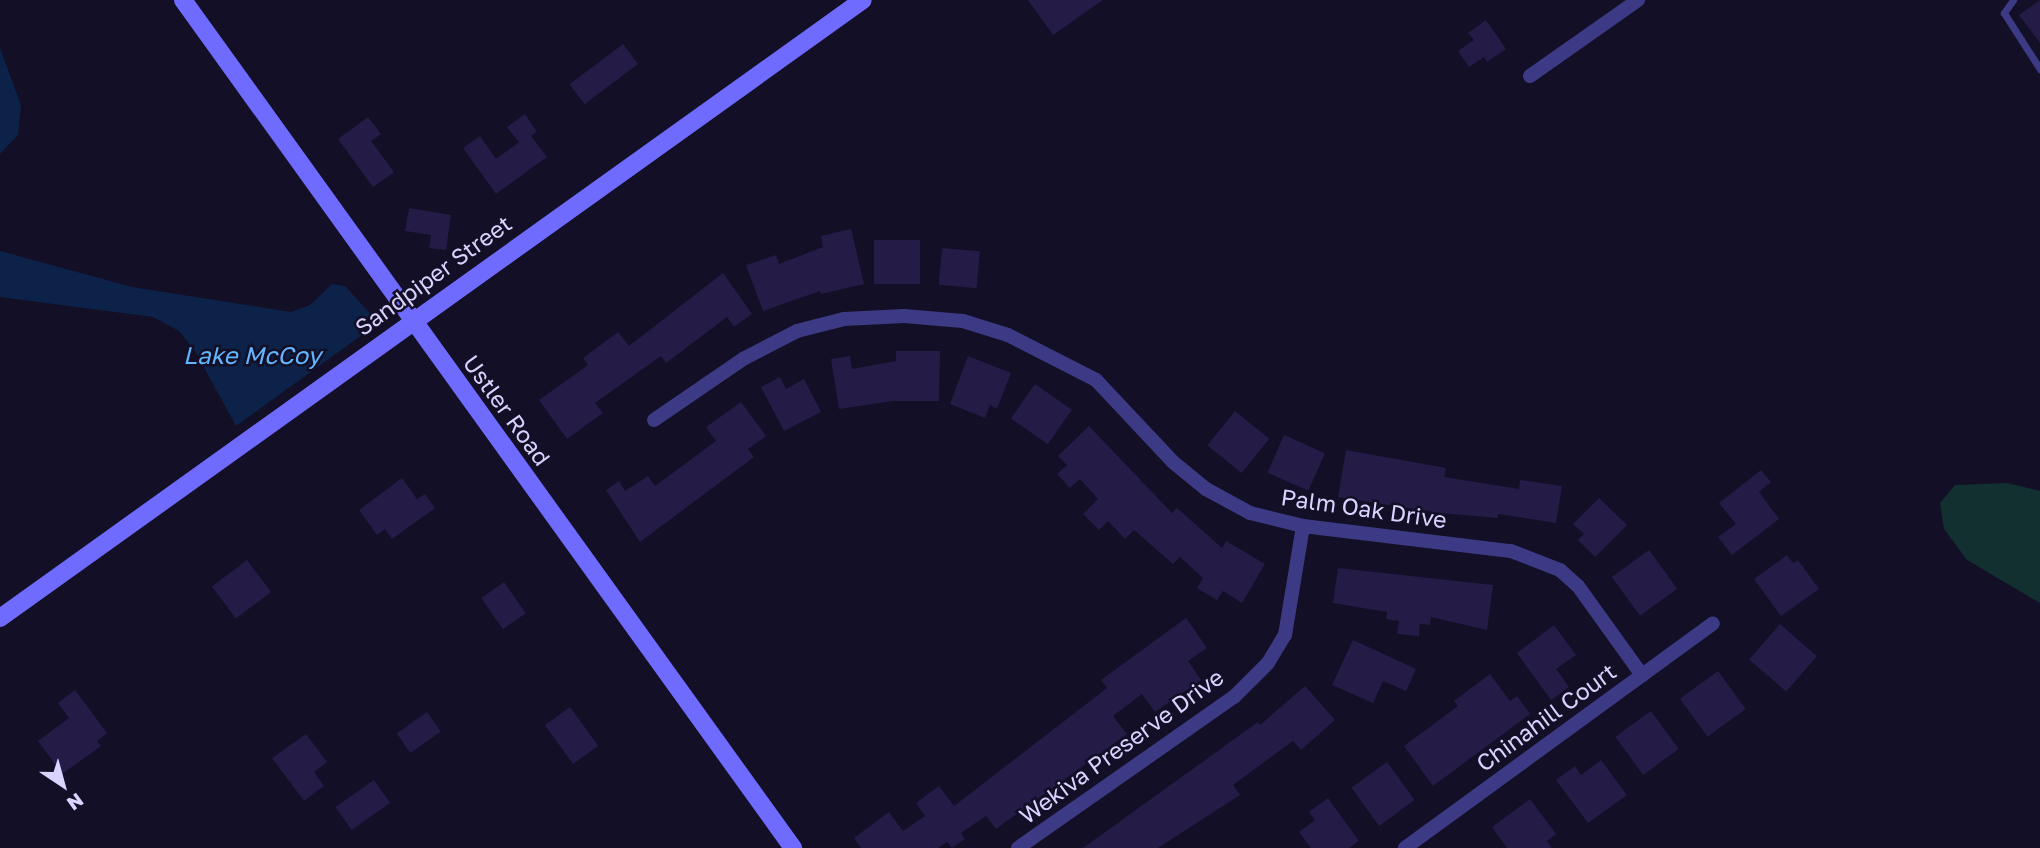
<!DOCTYPE html>
<html>
<head>
<meta charset="utf-8">
<style>
	body { margin:0 }
	#map { position:relative; width:2040px; height:848px; overflow:hidden; background:#130f26; font-family:"Golos Text",sans-serif }
	div>[style] { position:absolute }
	.green>* { inset:0; background:#12302f }
	.water>* { inset:0; background:#0c2248 }
	.building>* { inset:0; background:#241b47; transform-origin:0 0 }
	.lane>* { height:7px; margin:-3.5px; padding:0 3.5px; transform-origin:3.5px; border-radius:3.5px; background:#3d3a85 }
	.street>* { height:14px; margin:-7px; padding:0 7px; transform-origin:7px; border-radius:7px; background:#3d3a85 }
	.secondary>* { height:18px; margin:-9px; padding:0 9px; transform-origin:9px; border-radius:9px; background:#6f6bff }
	span { translate:-50% -50%; white-space:nowrap; text-align:center; line-height:1.15; -webkit-text-stroke:5px #130f26; paint-order:stroke }
	.street-label { font-size:23px; color:#d9d4ff }
	.water-label { font-size:24px; color:#62b6ff; font-style:italic }
	.north { position:absolute; left:28px; top:750px; width:70px; height:70px; -webkit-text-stroke:5px #130f26; paint-order:stroke; rotate:144deg; font-size:19px; font-weight:700; line-height:28px; text-align:center; color:#d9d4ff }
	.north::after { content:''; display:block; margin:auto; width:24px; height:32px; background:#d9d4ff; clip-path:polygon(50% 0,100% 100%,50% 72%,0 100%) }
</style>
</head>
<body>
<div id="map">
	<div class="green">
		<div style="clip-path:polygon(2007px 483px,2040px 491px,2040px 603px,1967px 560px,1944px 529px,1940px 503px,1955px 485px)"></div>
	</div>
	<div class="water">
		<div style="clip-path:polygon(0 48px,21px 105px,18px 135px,0 154px)"></div>
		<div style="clip-path:polygon(0 251px,132px 287px,291px 312px,310px 305px,332px 284px,345px 286px,375px 319px,373px 327px,236px 426px,195px 351px,179px 331px,153px 317px,0 297px)"></div>
	</div>
	<div class="building">
		<div style="clip-path:polygon(1028px 0,1103px 0,1053px 35px)"></div>
		<div style="clip-path:polygon(2040px 0,2040px 43px,2019px 15px)"></div>
		<div style="clip-path:polygon(1486px 20px,1506px 49px,1487px 62px,1484px 57px,1469px 67px,1458px 51px,1474px 40px,1468px 33px)"></div>
		<div style="left:623px;top:44px;width:25px;height:67px;rotate:53deg"></div>
		<div style="clip-path:polygon(525px 114px,537px 132px,531px 136px,547px 157px,496px 194px,463px 148px,480px 136px,496px 159px,519px 142px,507px 127px)"></div>
		<div style="clip-path:polygon(368px 117px,381px 134px,371px 141px,394px 172px,373px 187px,338px 139px)"></div>
		<div style="clip-path:polygon(409px 208px,451px 215px,446px 250px,429px 248px,431px 235px,405px 231px)"></div>
		<div style="clip-path:polygon(851px 229px,864px 284px,821px 294px,820px 291px,763px 311px,746px 265px,776px 255px,779px 264px,823px 247px,821px 236px)"></div>
		<div style="left:920px;top:240px;width:44px;height:46px;rotate:90deg"></div>
		<div style="left:942px;top:248px;width:38px;height:37px;rotate:5deg"></div>
		<div style="clip-path:polygon(723px 273px,752px 314px,734px 327px,727px 317px,666px 363px,661px 356px,595px 403px,603px 413px,567px 439px,539px 400px,588px 365px,583px 358px,618px 332px,629px 346px)"></div>
		<div style="clip-path:polygon(896px 351px,940px 351px,939px 401px,893px 401px,839px 409px,831px 359px,850px 356px,852px 369px,896px 361px)"></div>
		<div style="clip-path:polygon(968px 356px,1011px 373px,997px 409px,990px 405px,985px 418px,950px 404px)"></div>
		<div style="clip-path:polygon(780px 377px,786px 389px,804px 379px,821px 412px,784px 431px,761px 387px)"></div>
		<div style="left:1035px;top:384px;width:45px;height:42px;rotate:35deg"></div>
		<div style="clip-path:polygon(741px 402px,766px 436px,748px 449px,754px 457px,640px 542px,606px 490px,619px 481px,625px 491px,648px 476px,655px 486px,716px 441px,706px 427px)"></div>
		<div style="left:1235px;top:411px;width:44px;height:44px;rotate:39deg"></div>
		<div style="clip-path:polygon(1089px 426px,1172px 513px,1177px 508px,1222px 548px,1226px 541px,1265px 564px,1242px 603px,1223px 591px,1217px 600px,1197px 588px,1203px 578px,1180px 557px,1173px 564px,1134px 530px,1125px 539px,1108px 521px,1099px 530px,1083px 514px,1098px 499px,1080px 479px,1070px 488px,1057px 474px,1067px 465px,1058px 456px)"></div>
		<div style="left:1284px;top:435px;width:45px;height:41px;rotate:24deg"></div>
		<div style="clip-path:polygon(1346px 450px,1446px 468px,1444px 477px,1519px 489px,1520px 480px,1562px 486px,1556px 523px,1498px 514px,1498px 518px,1439px 513px,1338px 497px)"></div>
		<div style="clip-path:polygon(1761px 470px,1771px 482px,1759px 492px,1779px 519px,1732px 555px,1718px 537px,1736px 524px,1719px 503px)"></div>
		<div style="clip-path:polygon(402px 478px,417px 499px,425px 494px,435px 508px,392px 539px,385px 529px,377px 535px,359px 510px)"></div>
		<div style="clip-path:polygon(1599px 498px,1627px 525px,1595px 557px,1578px 540px,1584px 534px,1573px 524px)"></div>
		<div style="left:1649px;top:550px;width:48px;height:46px;rotate:54deg"></div>
		<div style="clip-path:polygon(1787px 555px,1793px 563px,1798px 560px,1819px 589px,1781px 616px,1754px 579px)"></div>
		<div style="left:247px;top:560px;width:40px;height:44px;rotate:53deg"></div>
		<div style="clip-path:polygon(1338px 568px,1493px 585px,1487px 630px,1431px 617px,1430px 625px,1420px 624px,1419px 636px,1397px 634px,1399px 621px,1386px 619px,1387px 612px,1333px 603px)"></div>
		<div style="left:504px;top:582px;width:38px;height:28px;rotate:55deg"></div>
		<div style="clip-path:polygon(1186px 618px,1207px 648px,1188px 661px,1201px 680px,1155px 712px,1142px 694px,1113px 716px,1127px 734px,996px 829px,986px 816px,961px 833px,965px 839px,952px 848px,947px 842px,938px 848px,861px 848px,854px 838px,889px 812px,903px 831px,925px 816px,916px 803px,939px 786px,954px 806px,1107px 688px,1101px 680px)"></div>
		<div style="left:1780px;top:624px;width:49px;height:47px;rotate:41deg"></div>
		<div style="clip-path:polygon(1554px 625px,1576px 655px,1556px 669px,1569px 687px,1551px 700px,1517px 653px)"></div>
		<div style="clip-path:polygon(1353px 640px,1416px 669px,1406px 691px,1383px 681px,1373px 703px,1332px 685px)"></div>
		<div style="left:1718px;top:671px;width:47px;height:47px;rotate:54deg"></div>
		<div style="clip-path:polygon(1490px 674px,1510px 701px,1517px 696px,1530px 714px,1433px 786px,1404px 746px,1458px 706px,1454px 701px)"></div>
		<div style="clip-path:polygon(1305px 686px,1335px 720px,1301px 750px,1293px 741px,1233px 785px,1240px 795px,1158px 848px,1083px 848px,1258px 722px,1260px 725px)"></div>
		<div style="clip-path:polygon(75px 690px,107px 733px,97px 741px,101px 746px,62px 774px,38px 741px,69px 718px,58px 703px)"></div>
		<div style="left:570px;top:707px;width:48px;height:31px;rotate:54deg"></div>
		<div style="left:1651px;top:711px;width:47px;height:44px;rotate:54deg"></div>
		<div style="left:427px;top:712px;width:24px;height:37px;rotate:55deg"></div>
		<div style="clip-path:polygon(306px 734px,327px 762px,314px 772px,324px 786px,304px 801px,272px 758px)"></div>
		<div style="clip-path:polygon(1601px 760px,1627px 795px,1588px 823px,1556px 780px,1575px 766px,1581px 775px)"></div>
		<div style="left:1387px;top:762px;width:47px;height:44px;rotate:54deg"></div>
		<div style="left:374px;top:780px;width:28px;height:47px;rotate:55deg"></div>
		<div style="clip-path:polygon(1328px 798px,1359px 841px,1349px 848px,1311px 848px,1299px 832px,1315px 820px,1309px 812px)"></div>
		<div style="clip-path:polygon(1530px 799px,1556px 834px,1547px 841px,1552px 848px,1507px 848px,1492px 827px)"></div>
	</div>
	<div class="lane">
		<div style="left:2013px;top:0;width:16px;rotate:125deg"></div>
		<div style="left:2004px;top:13px;width:67px;rotate:57.3deg"></div>
	</div>
	<div class="street">
		<div style="left:1530px;top:76px;width:132px;rotate:-35.1deg"></div>
		<div style="left:654px;top:420px;width:108px;rotate:-34.4deg"></div>
		<div style="left:743px;top:359px;width:61px;rotate:-27.4deg"></div>
		<div style="left:797px;top:331px;width:49px;rotate:-14.3deg"></div>
		<div style="left:844px;top:319px;width:60px;rotate:-2.9deg"></div>
		<div style="left:904px;top:316px;width:59px;rotate:4.8deg"></div>
		<div style="left:963px;top:321px;width:47px;rotate:17.3deg"></div>
		<div style="left:1008px;top:335px;width:99px;rotate:27.1deg"></div>
		<div style="left:1096px;top:380px;width:112px;rotate:46.8deg"></div>
		<div style="left:1173px;top:462px;width:43px;rotate:39.3deg"></div>
		<div style="left:1206px;top:489px;width:50px;rotate:28.6deg"></div>
		<div style="left:1250px;top:513px;width:55px;rotate:13.8deg"></div>
		<div style="left:1303px;top:526px;width:209px;rotate:6.9deg"></div>
		<div style="left:1511px;top:551px;width:53px;rotate:21.2deg"></div>
		<div style="left:1560px;top:570px;width:24px;rotate:42deg"></div>
		<div style="left:1578px;top:586px;width:110px;rotate:54.3deg"></div>
		<div style="left:1018px;top:848px;width:264px;rotate:-35deg"></div>
		<div style="left:1234px;top:697px;width:48px;rotate:-45deg"></div>
		<div style="left:1268px;top:663px;width:33px;rotate:-59deg"></div>
		<div style="left:1285px;top:635px;width:110px;rotate:-80.6deg"></div>
		<div style="left:1405px;top:848px;width:381px;rotate:-36.1deg"></div>
	</div>
	<div class="secondary">
		<div style="left:183px;top:0;width:1045px;rotate:54.27deg"></div>
		<div style="left:0;top:618px;width:1061px;rotate:-35.61deg"></div>
	</div>
	<div class="street-label">
		<span style="left:433px;top:275px;rotate:-36deg">Sandpiper Street</span>
		<span style="left:507px;top:410px;rotate:54deg">Ustler Road</span>
		<span style="left:1364px;top:508px;rotate:8deg">Palm Oak Drive</span>
		<span style="left:1546px;top:717px;rotate:-36deg">Chinahill Court</span>
		<span style="left:1121px;top:746px;rotate:-36deg">Wekiva Preserve Drive</span>
	</div>
	<div class="water-label">
		<span style="left:252px;top:355px">Lake McCoy</span>
	</div>
	<div class="north">N</div>
</div>
</body>
</html>
